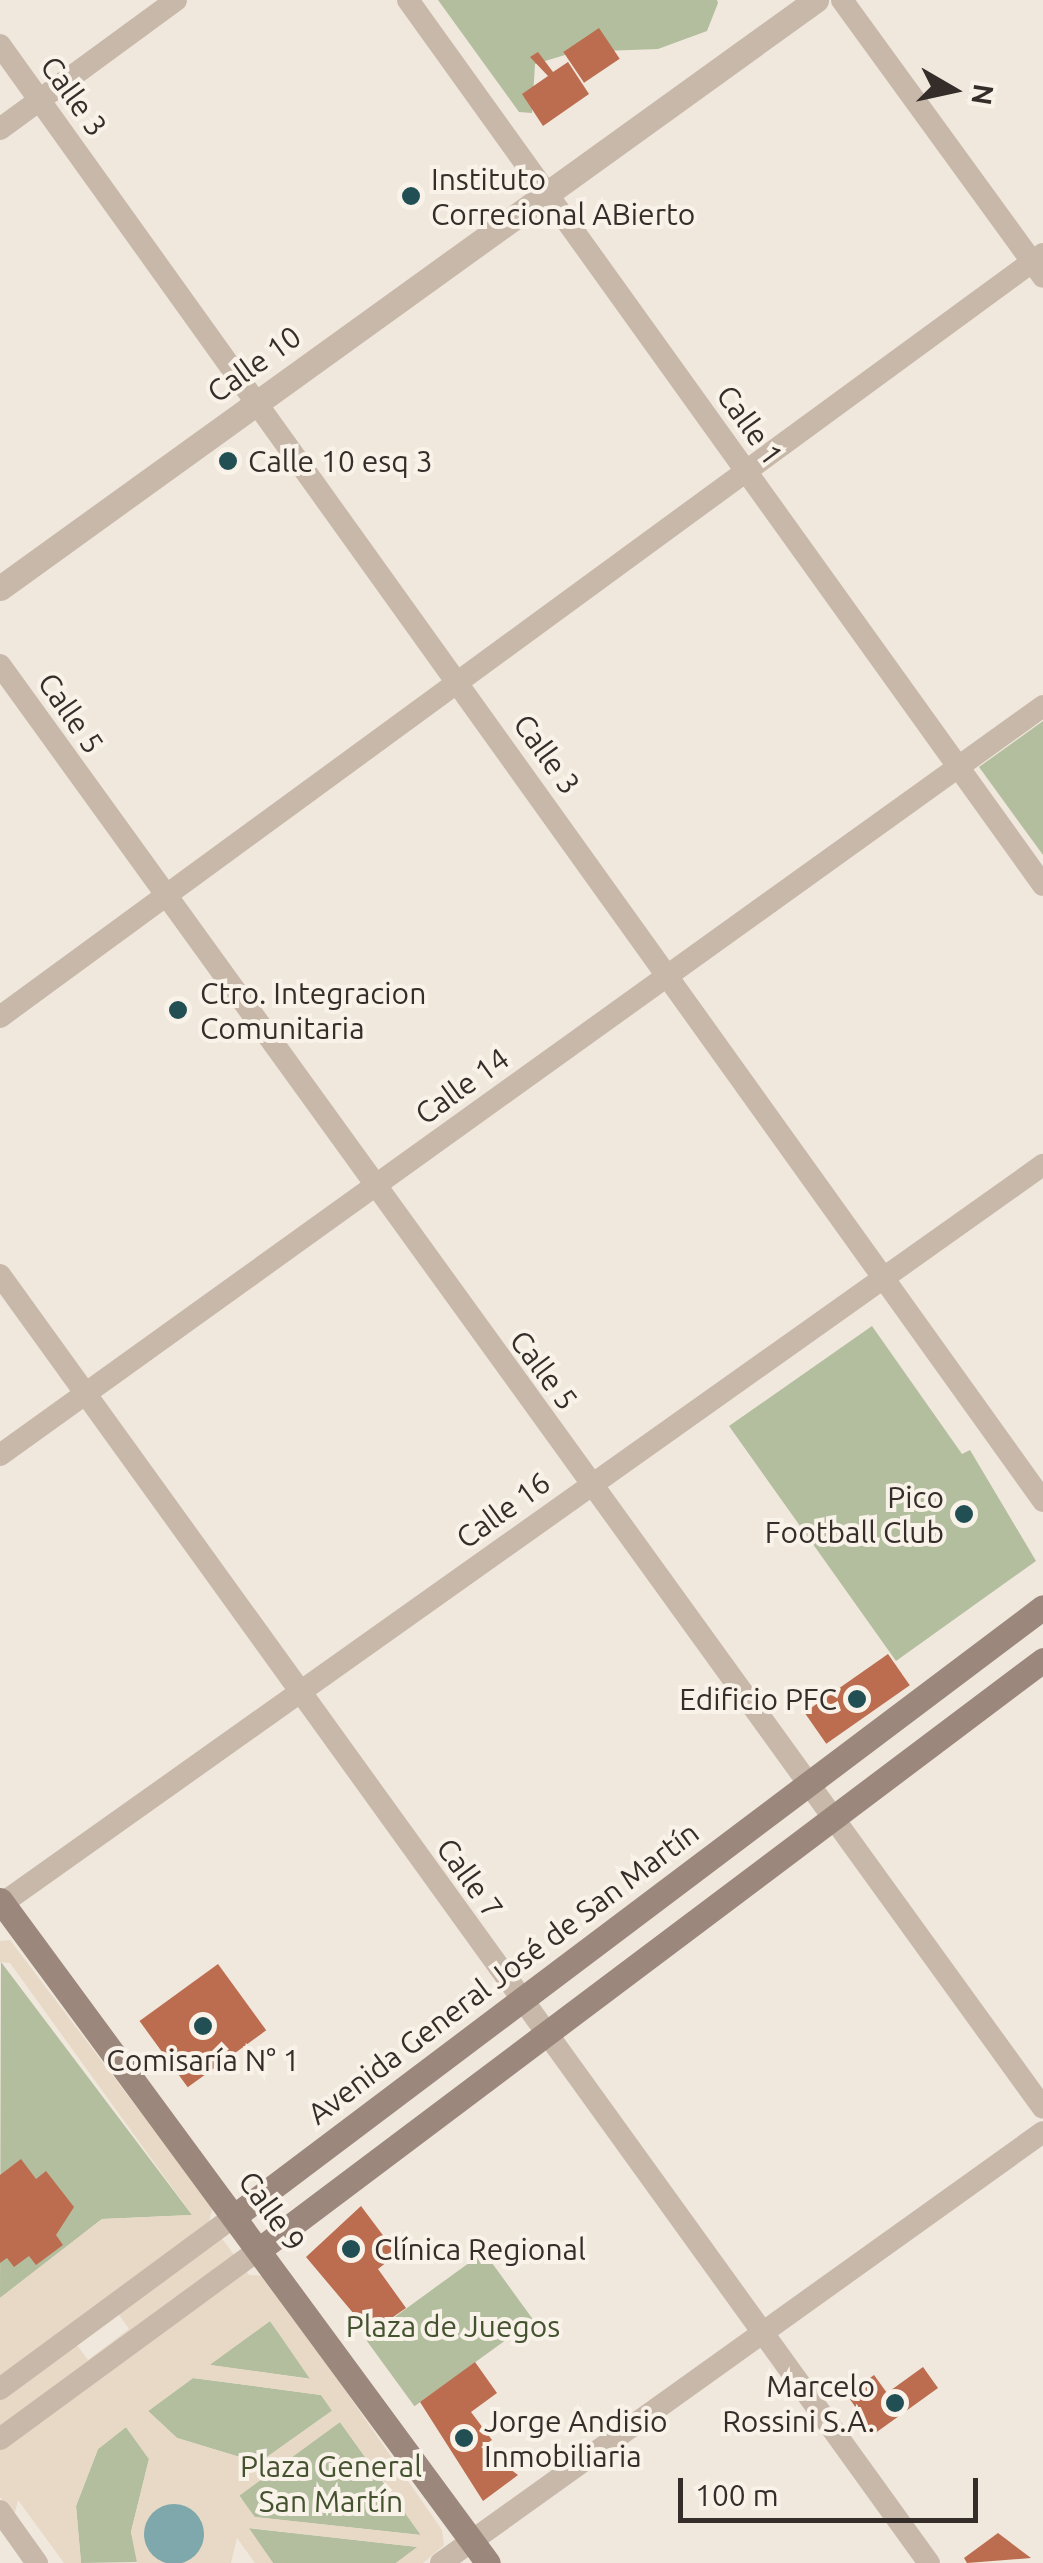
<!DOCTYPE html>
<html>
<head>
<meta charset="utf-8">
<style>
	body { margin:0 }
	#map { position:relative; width:1043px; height:2563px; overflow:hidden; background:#f0e8dd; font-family:Ubuntu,sans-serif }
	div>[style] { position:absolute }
	.green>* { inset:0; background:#b3be9e; transform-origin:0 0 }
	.plaza>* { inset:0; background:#e7d9c5 }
	.water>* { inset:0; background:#7ea8ab }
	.round { border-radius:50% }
	.building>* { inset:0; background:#bc6c4f; transform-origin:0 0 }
	.minor>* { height:22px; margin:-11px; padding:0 11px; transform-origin:11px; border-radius:11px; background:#c7b8aa }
	.tertiary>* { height:25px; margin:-12.5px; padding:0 12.5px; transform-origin:12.5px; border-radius:12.5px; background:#c7b8aa }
	.secondary>* { height:25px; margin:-12.5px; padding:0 12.5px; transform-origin:12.5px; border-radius:12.5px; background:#9b877b }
	.dots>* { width:28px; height:28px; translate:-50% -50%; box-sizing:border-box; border:5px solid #f8f2e9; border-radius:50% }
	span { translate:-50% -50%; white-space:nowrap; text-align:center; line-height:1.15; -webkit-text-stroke:8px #f8f2e9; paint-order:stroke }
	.street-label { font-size:30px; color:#352d29 }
	.poi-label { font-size:30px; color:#352d29 }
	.left { translate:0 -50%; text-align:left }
	.right { translate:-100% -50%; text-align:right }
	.park-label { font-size:30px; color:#44522f }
	.north { position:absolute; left:903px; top:40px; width:100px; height:100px; -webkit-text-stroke:8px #f8f2e9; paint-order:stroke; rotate:99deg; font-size:28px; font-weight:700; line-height:40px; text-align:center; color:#352d29 }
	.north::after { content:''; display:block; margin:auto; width:35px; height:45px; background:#352d29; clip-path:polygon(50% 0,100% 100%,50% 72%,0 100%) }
	.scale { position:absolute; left:678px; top:2478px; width:300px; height:45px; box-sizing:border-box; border:5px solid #352d29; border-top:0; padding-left:12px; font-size:30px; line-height:35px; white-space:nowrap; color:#352d29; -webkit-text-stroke:8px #f8f2e9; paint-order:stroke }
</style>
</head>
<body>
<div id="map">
	<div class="green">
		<div style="clip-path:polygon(438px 0,717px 0,718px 3px,707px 31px,658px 49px,575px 52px,535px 64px,532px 113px,519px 112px)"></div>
		<div style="clip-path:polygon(1043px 721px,1043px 855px,979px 767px)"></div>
		<div style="clip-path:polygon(872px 1326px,962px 1454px,970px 1450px,1036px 1561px,896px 1661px,729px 1426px)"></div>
		<div style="clip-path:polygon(1px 1962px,192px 2215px,102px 2219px,0 2298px)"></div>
		<div style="left:484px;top:2252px;width:84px;height:147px;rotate:54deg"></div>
		<div style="clip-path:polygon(270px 2321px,312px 2379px,209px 2365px)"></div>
		<div style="clip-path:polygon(193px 2378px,321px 2395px,333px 2410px,267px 2457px,243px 2458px,177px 2438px,148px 2411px)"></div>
		<div style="clip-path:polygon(340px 2422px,421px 2535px,254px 2517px,239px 2495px)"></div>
		<div style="clip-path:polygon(126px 2427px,149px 2459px,131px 2532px,138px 2562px,81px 2563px,76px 2506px,98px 2449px)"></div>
		<div style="clip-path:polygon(248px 2528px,418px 2547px,396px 2563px,273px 2563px)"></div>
	</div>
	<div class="plaza">
		<div style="clip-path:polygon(evenodd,10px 1940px,213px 2208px,209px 2221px,249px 2275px,266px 2276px,442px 2530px,444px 2545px,423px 2563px,396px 2563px,417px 2547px,249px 2528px,273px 2563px,255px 2563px,237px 2538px,231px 2563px,183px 2563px,187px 2507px,178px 2504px,159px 2508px,144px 2533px,165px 2563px,137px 2563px,131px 2532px,149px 2459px,126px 2427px,98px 2449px,76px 2506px,81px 2563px,64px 2563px,18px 2500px,14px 2516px,0 2497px,0 2298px,102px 2219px,192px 2215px,10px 1963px,0 1962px,0 1941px,10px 1940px,117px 2312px,129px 2329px,88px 2360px,76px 2344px,117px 2312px,10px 1940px,270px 2321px,310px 2379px,211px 2365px,211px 2364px,270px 2321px,10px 1940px,193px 2378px,321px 2395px,332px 2411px,267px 2457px,243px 2458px,177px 2438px,148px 2411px,193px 2378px,10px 1940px,340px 2422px,420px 2534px,420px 2535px,255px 2517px,239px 2496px,340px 2422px)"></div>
	</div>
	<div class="water">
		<div class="round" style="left:144px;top:2504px;width:60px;height:60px"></div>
	</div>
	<div class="building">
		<div style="left:599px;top:28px;width:37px;height:43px;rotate:56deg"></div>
		<div style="clip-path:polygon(538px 52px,553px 72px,568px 62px,589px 94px,543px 126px,522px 94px,548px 76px,530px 57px)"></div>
		<div style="left:888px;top:1654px;width:38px;height:102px;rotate:55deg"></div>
		<div style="left:218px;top:1964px;width:82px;height:97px;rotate:54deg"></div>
		<div style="clip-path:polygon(21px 2159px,36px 2179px,46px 2171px,74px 2207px,56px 2235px,63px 2245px,36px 2265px,29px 2256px,14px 2267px,7px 2258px,0 2263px,0 2175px)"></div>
		<div style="clip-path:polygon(361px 2206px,397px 2254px,378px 2269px,406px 2308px,370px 2333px,306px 2257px)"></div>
		<div style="clip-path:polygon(475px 2362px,497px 2393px,471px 2412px,492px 2440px,481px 2447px,518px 2475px,483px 2501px,420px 2402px)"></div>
		<div style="clip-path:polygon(923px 2367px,938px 2388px,874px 2434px,847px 2395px,874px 2375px,887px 2393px)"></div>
		<div style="clip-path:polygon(998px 2533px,1031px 2558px,967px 2563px,964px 2558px)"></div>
	</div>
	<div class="minor">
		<div style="left:408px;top:0;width:1089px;rotate:54.34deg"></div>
		<div style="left:842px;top:0;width:342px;rotate:54deg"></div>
		<div style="left:0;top:45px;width:1791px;rotate:54.38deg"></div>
		<div style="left:0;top:129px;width:218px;rotate:-36.2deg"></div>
		<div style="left:0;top:665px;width:1780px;rotate:54.14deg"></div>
		<div style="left:0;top:1017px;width:1292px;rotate:-36.19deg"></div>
		<div style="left:0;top:1275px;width:1588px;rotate:54.2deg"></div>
		<div style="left:0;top:1455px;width:1284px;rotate:-35.68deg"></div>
		<div style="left:0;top:1905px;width:1279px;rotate:-35.36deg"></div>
		<div style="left:0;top:2389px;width:293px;rotate:-36.4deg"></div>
		<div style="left:0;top:2439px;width:322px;rotate:-36.2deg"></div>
		<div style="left:0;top:2511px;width:64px;rotate:54.6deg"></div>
		<div style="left:441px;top:2563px;width:740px;rotate:-35.6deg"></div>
	</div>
	<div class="tertiary">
		<div style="left:0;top:588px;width:1006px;rotate:-35.78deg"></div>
	</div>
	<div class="secondary">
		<div style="left:0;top:1900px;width:823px;rotate:53.65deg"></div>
		<div style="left:236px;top:2215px;width:1010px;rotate:-36.99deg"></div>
		<div style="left:260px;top:2249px;width:980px;rotate:-36.95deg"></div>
	</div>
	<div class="dots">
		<div style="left:411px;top:196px;background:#224f54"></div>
		<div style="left:228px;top:461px;background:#224f54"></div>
		<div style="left:178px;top:1010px;background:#224f54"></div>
		<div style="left:964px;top:1514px;background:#224f54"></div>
		<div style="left:857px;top:1699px;background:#224f54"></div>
		<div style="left:203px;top:2026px;background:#224f54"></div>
		<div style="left:351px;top:2249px;background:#224f54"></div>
		<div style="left:895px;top:2403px;background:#224f54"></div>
		<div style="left:464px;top:2438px;background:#224f54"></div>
	</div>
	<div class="street-label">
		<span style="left:74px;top:96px;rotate:54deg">Calle 3</span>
		<span style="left:254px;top:364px;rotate:-36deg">Calle 10</span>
		<span style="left:750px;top:425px;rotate:54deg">Calle 1</span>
		<span style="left:71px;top:713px;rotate:55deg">Calle 5</span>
		<span style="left:547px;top:754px;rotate:54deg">Calle 3</span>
		<span style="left:462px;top:1086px;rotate:-36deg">Calle 14</span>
		<span style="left:544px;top:1370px;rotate:53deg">Calle 5</span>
		<span style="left:503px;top:1510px;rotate:-36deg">Calle 16</span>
		<span style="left:470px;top:1878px;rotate:54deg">Calle 7</span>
		<span style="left:503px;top:1973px;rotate:-37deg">Avenida General José de San Martín</span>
		<span style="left:272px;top:2211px;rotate:54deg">Calle 9</span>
	</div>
	<div class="poi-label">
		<span class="left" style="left:431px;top:196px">Instituto<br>Correcional ABierto</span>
		<span class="left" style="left:248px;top:461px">Calle 10 esq 3</span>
		<span class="left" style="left:200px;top:1010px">Ctro. Integracion<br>Comunitaria</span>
		<span class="right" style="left:944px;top:1514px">Pico<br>Football Club</span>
		<span class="right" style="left:837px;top:1699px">Edificio PFC</span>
		<span style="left:203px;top:2060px">Comisaría N° 1</span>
		<span class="left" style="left:374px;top:2249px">Clínica Regional</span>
		<span class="right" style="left:875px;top:2403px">Marcelo<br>Rossini S.A.</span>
		<span class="left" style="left:484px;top:2438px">Jorge Andisio<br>Inmobiliaria</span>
	</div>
	<div class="park-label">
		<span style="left:453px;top:2326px">Plaza de Juegos</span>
		<span style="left:331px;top:2483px">Plaza General<br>San Martín</span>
	</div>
	<div class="north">N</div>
	<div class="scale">100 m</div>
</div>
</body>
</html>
